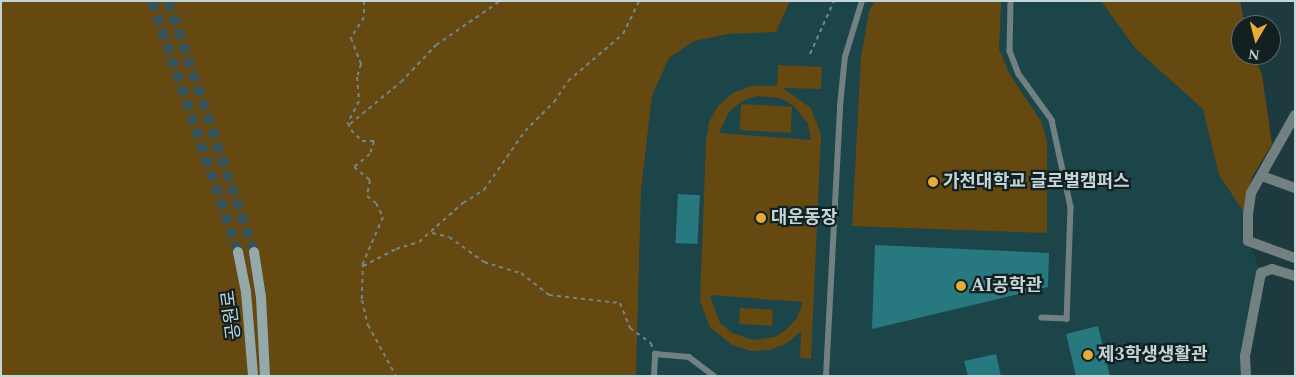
<!DOCTYPE html>
<html>
<head>
<meta charset="utf-8">
<style>
	body { margin:0 }
	#map { position:relative; width:1296px; height:377px; overflow:hidden; background:#1d3b3f; font-family:Spectral,"Noto Sans KR",serif }
	div>[style] { position:absolute }
	.built>* { inset:0; background:#1b4549 }
	.green>* { inset:0; background:#664910; transform-origin:0 0 }
	.building>* { inset:0; background:#28787f; transform-origin:0 0 }
	.secondary-tunnel>* { height:10px; margin-top:-5px; transform-origin:0; background:repeating-linear-gradient(90deg,#365256 0 10px,transparent 0 15px) }
	.path>* { height:2px; margin-top:-1px; transform-origin:0; background:repeating-linear-gradient(90deg,#70888b 0 4px,transparent 0 8px) }
	.lane>* { height:5.5px; margin:-2.75px; padding:0 2.75px; transform-origin:2.75px; border-radius:2.75px; background:#728081 }
	.street>* { height:10px; margin:-5px; padding:0 5px; transform-origin:5px; border-radius:5px; background:#728081 }
	.secondary>* { height:10px; margin:-5px; padding:0 5px; transform-origin:5px; border-radius:5px; background:#93a9ac }
	.dots>* { width:14px; height:14px; translate:-50% -50%; box-sizing:border-box; border:2px solid #132021; border-radius:50% }
	span { translate:-50% -50%; white-space:nowrap; text-align:center; line-height:1.15; -webkit-text-stroke:4.5px #132021; paint-order:stroke }
	.poi-label { font-size:18px; color:#c4d5d7; font-weight:700 }
	.left { translate:0 -50%; text-align:left }
	.street-label { font-size:18px; color:#c4d5d7 }
	.frame { position:absolute; inset:0; border:2px solid #c4d5d7; pointer-events:none }
	.north { position:absolute; left:1231px; top:15px; width:50px; height:50px; box-sizing:border-box; background:#132021; border:1px solid #5a686a; border-radius:50%; rotate:188deg; font-size:14px; font-weight:700; line-height:20px; text-align:center; color:#c4d5d7 }
	.north::after { content:''; display:block; margin:auto; width:18px; height:22px; background:#e7ac36; clip-path:polygon(50% 0,100% 100%,50% 72%,0 100%) }
</style>
</head>
<body>
<div id="map">
	<div class="built">
		<div style="clip-path:polygon(790px 1px,1101px 1px,1136px 49px,1203px 109px,1219px 175px,1244px 209px,1246px 234px,1261px 273px,1245px 376px,636px 376px,641px 190px,652px 96px,669px 58px,694px 41px,729px 34px,775px 31px)"></div>
	</div>
	<div class="green">
		<div style="clip-path:polygon(1px 1px,790px 1px,776px 32px,729px 34px,694px 41px,669px 58px,652px 96px,641px 190px,636px 376px,1px 376px)"></div>
		<div style="clip-path:polygon(875px 1px,1001px 1px,999px 49px,1010px 75px,1041px 121px,1047px 141px,1047px 233px,852px 226px,861px 58px,869px 11px)"></div>
		<div style="clip-path:polygon(1101px 1px,1240px 1px,1245px 25px,1241px 25px,1241px 55px,1254px 55px,1262px 75px,1272px 144px,1252px 177px,1245px 214px,1219px 175px,1203px 109px,1136px 49px)"></div>
		<div style="clip-path:polygon(evenodd,778px 65px,822px 67px,821px 89px,783px 88px,811px 108px,821px 135px,811px 359px,800px 358px,801px 331px,787px 343px,770px 350px,751px 351px,732px 345px,710px 327px,700px 301px,706px 141px,709px 122px,718px 106px,733px 93px,751px 86px,777px 86px,778px 65px,756px 96px,780px 98px,794px 106px,808px 124px,811px 140px,719px 133px,729px 112px,741px 102px,756px 96px,778px 65px,710px 296px,711px 295px,803px 302px,797px 318px,787px 329px,775px 337px,753px 340px,732px 333px,720px 323px,710px 296px)"></div>
		<div style="left:741px;top:104px;width:51px;height:26px;rotate:3deg"></div>
		<div style="left:740px;top:308px;width:33px;height:16px;rotate:3deg"></div>
	</div>
	<div class="building">
		<div style="left:678px;top:194px;width:22px;height:49px;rotate:3deg"></div>
		<div style="clip-path:polygon(875px 245px,1049px 253px,1048px 287px,872px 329px)"></div>
		<div style="clip-path:polygon(1098px 326px,1110px 376px,1076px 376px,1066px 334px)"></div>
		<div style="clip-path:polygon(996px 354px,1001px 376px,968px 376px,964px 361px)"></div>
	</div>
	<div class="secondary-tunnel">
		<div style="left:152px;top:1px;width:265px;rotate:71.1deg"></div>
		<div style="left:168px;top:1px;width:265px;rotate:71.1deg"></div>
	</div>
	<div class="path">
		<div style="left:364px;top:1px;width:16px;rotate:90deg"></div>
		<div style="left:364px;top:17px;width:25px;rotate:122deg"></div>
		<div style="left:351px;top:38px;width:28px;rotate:69deg"></div>
		<div style="left:361px;top:64px;width:14px;rotate:107deg"></div>
		<div style="left:357px;top:77px;width:24px;rotate:85deg"></div>
		<div style="left:359px;top:101px;width:25px;rotate:117deg"></div>
		<div style="left:348px;top:123px;width:8px;rotate:67deg"></div>
		<div style="left:351px;top:130px;width:16px;rotate:45deg"></div>
		<div style="left:362px;top:141px;width:12px"></div>
		<div style="left:374px;top:141px;width:14px;rotate:107deg"></div>
		<div style="left:370px;top:154px;width:21px;rotate:141deg"></div>
		<div style="left:354px;top:167px;width:21px;rotate:39deg"></div>
		<div style="left:370px;top:180px;width:16px;rotate:101deg"></div>
		<div style="left:367px;top:196px;width:11px;rotate:38deg"></div>
		<div style="left:376px;top:203px;width:16px;rotate:63deg"></div>
		<div style="left:383px;top:217px;width:50px;rotate:113.5deg"></div>
		<div style="left:363px;top:263px;width:37px;rotate:92deg"></div>
		<div style="left:362px;top:300px;width:26px;rotate:77deg"></div>
		<div style="left:368px;top:325px;width:58px;rotate:61.2deg"></div>
		<div style="left:810px;top:54px;width:58px;rotate:-65.6deg"></div>
		<div style="left:350px;top:124px;width:66px;rotate:-39.5deg"></div>
		<div style="left:401px;top:82px;width:51px;rotate:-46.6deg"></div>
		<div style="left:436px;top:45px;width:78px;rotate:-34.5deg"></div>
		<div style="left:432px;top:233px;width:17px;rotate:13deg"></div>
		<div style="left:449px;top:237px;width:43px;rotate:35.5deg"></div>
		<div style="left:484px;top:262px;width:39px;rotate:17deg"></div>
		<div style="left:521px;top:273px;width:36px;rotate:38deg"></div>
		<div style="left:549px;top:295px;width:71px;rotate:6.4deg"></div>
		<div style="left:620px;top:303px;width:27px;rotate:68deg"></div>
		<div style="left:630px;top:328px;width:26px;rotate:36deg"></div>
		<div style="left:651px;top:343px;width:4px;rotate:76deg"></div>
		<div style="left:363px;top:266px;width:37px;rotate:-27deg"></div>
		<div style="left:396px;top:249px;width:24px;rotate:-17deg"></div>
		<div style="left:419px;top:242px;width:59px;rotate:-41.6deg"></div>
		<div style="left:463px;top:203px;width:25px;rotate:-32deg"></div>
		<div style="left:484px;top:190px;width:72px;rotate:-55.2deg"></div>
		<div style="left:525px;top:131px;width:41px;rotate:-45deg"></div>
		<div style="left:554px;top:102px;width:25px;rotate:-56deg"></div>
		<div style="left:568px;top:81px;width:72px;rotate:-40.5deg"></div>
		<div style="left:623px;top:34px;width:37px;rotate:-64deg"></div>
	</div>
	<div class="lane">
		<div style="left:1011px;top:1px;width:50px;rotate:91.1deg"></div>
		<div style="left:1010px;top:51px;width:25px;rotate:69deg"></div>
		<div style="left:1019px;top:74px;width:57px;rotate:54.3deg"></div>
		<div style="left:1052px;top:120px;width:89px;rotate:77.7deg"></div>
		<div style="left:1071px;top:207px;width:112px;rotate:92deg"></div>
		<div style="left:1067px;top:319px;width:25px;rotate:-178deg"></div>
		<div style="left:654px;top:376px;width:22px;rotate:-87deg"></div>
		<div style="left:655px;top:354px;width:34px;rotate:5deg"></div>
		<div style="left:689px;top:357px;width:31px;rotate:37deg"></div>
		<div style="left:826px;top:376px;width:270px;rotate:-87deg"></div>
		<div style="left:840px;top:106px;width:49px;rotate:-84.2deg"></div>
		<div style="left:845px;top:57px;width:59px;rotate:-73.1deg"></div>
	</div>
	<div class="street">
		<div style="left:1295px;top:115px;width:90px;rotate:119.4deg"></div>
		<div style="left:1251px;top:193px;width:21px;rotate:98deg"></div>
		<div style="left:1248px;top:214px;width:27px;rotate:90deg"></div>
		<div style="left:1248px;top:241px;width:50px;rotate:19.9deg"></div>
		<div style="left:1262px;top:176px;width:35px;rotate:20deg"></div>
		<div style="left:1246px;top:376px;width:20px;rotate:-93deg"></div>
		<div style="left:1245px;top:356px;width:85px;rotate:-79.1deg"></div>
		<div style="left:1261px;top:273px;width:12px;rotate:-20deg"></div>
		<div style="left:1272px;top:269px;width:24px;rotate:17deg"></div>
	</div>
	<div class="secondary">
		<div style="left:238px;top:252px;width:41px;rotate:78.7deg"></div>
		<div style="left:246px;top:292px;width:84px;rotate:85.2deg"></div>
		<div style="left:254px;top:252px;width:46px;rotate:81.2deg"></div>
		<div style="left:261px;top:297px;width:79px;rotate:87.1deg"></div>
	</div>
	<div class="dots">
		<div style="left:933px;top:182px;background:#e7ac36"></div>
		<div style="left:761px;top:218px;background:#e7ac36"></div>
		<div style="left:961px;top:286px;background:#e7ac36"></div>
		<div style="left:1088px;top:355px;background:#e7ac36"></div>
	</div>
	<div class="poi-label">
		<span class="left" style="left:943px;top:182px">가천대학교 글로벌캠퍼스</span>
		<span class="left" style="left:771px;top:218px">대운동장</span>
		<span class="left" style="left:971px;top:286px">AI공학관</span>
		<span class="left" style="left:1098px;top:355px">제3학생생활관</span>
	</div>
	<div class="street-label">
		<span style="left:232px;top:315px;rotate:-97deg">공원로</span>
	</div>
	<div class="frame"></div>
	<div class="north">N</div>
</div>
</body>
</html>
